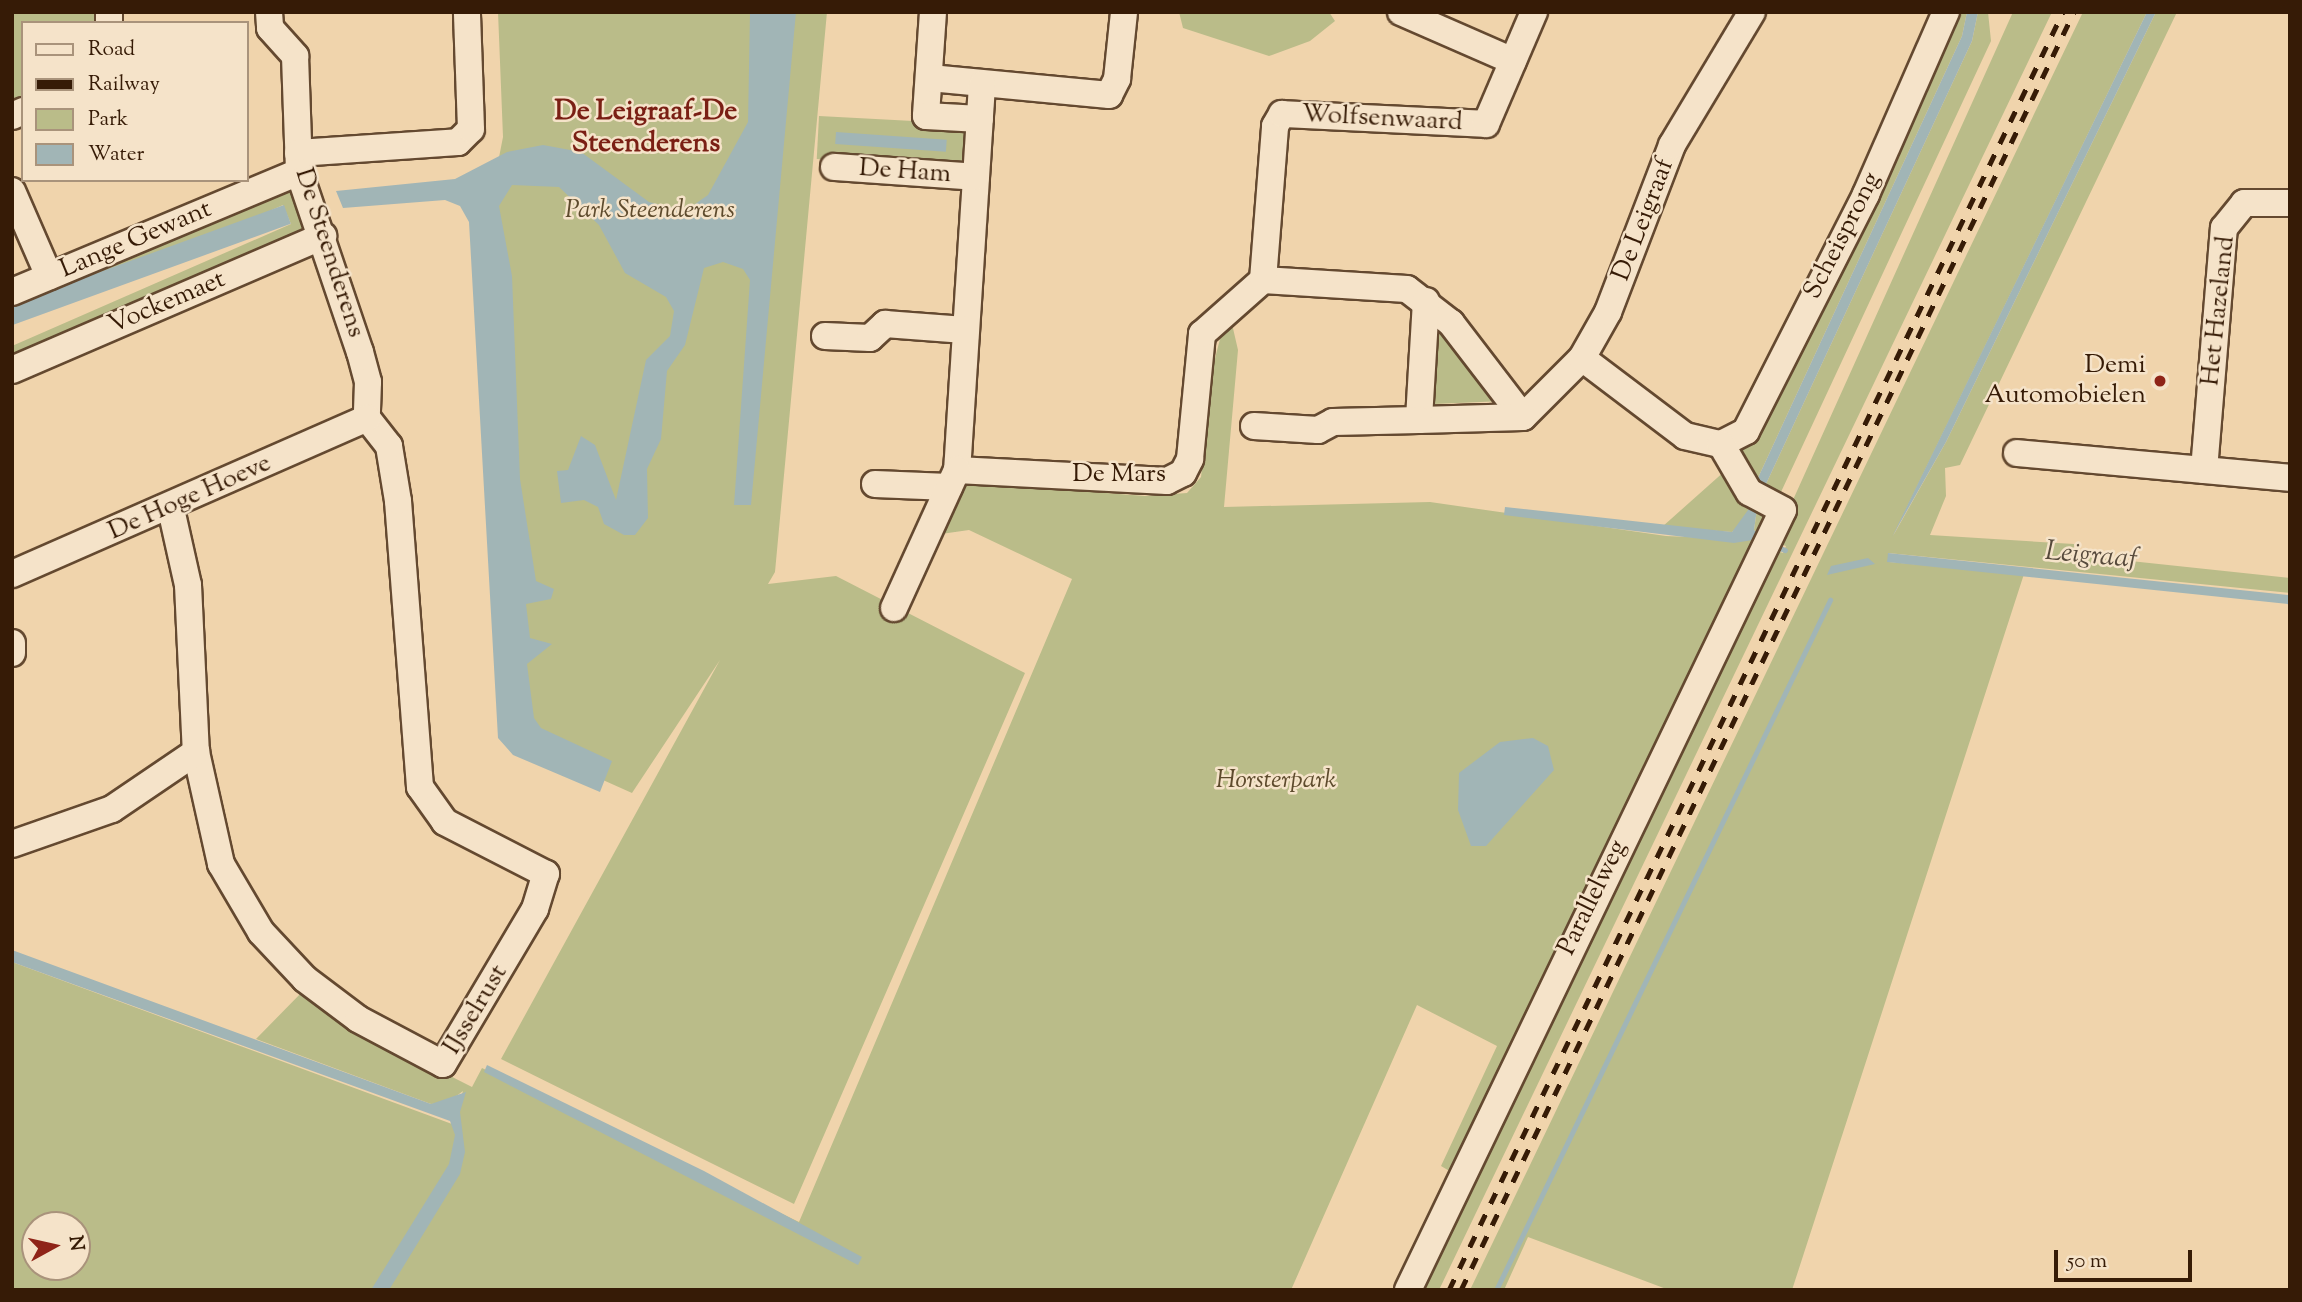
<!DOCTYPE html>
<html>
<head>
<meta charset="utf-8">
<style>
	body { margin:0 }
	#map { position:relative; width:2302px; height:1302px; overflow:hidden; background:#f0d4ac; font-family:"Sorts Mill Goudy",serif }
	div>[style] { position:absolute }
	.green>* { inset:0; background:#babc89; transform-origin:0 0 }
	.water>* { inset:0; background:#a1b5b6; transform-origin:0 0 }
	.stream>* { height:5px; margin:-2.5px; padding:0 2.5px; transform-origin:2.5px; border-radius:2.5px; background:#a1b5b6 }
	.roads { filter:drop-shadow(2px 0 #644930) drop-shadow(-2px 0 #644930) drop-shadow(0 2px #644930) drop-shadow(0 -2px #644930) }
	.minor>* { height:26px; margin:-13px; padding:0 13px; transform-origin:13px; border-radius:13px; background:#f5e3c9 }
	.rail>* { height:5px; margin-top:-2.5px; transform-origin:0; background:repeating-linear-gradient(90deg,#361b06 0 12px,transparent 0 24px) }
	.dots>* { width:19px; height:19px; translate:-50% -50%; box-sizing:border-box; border:4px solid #f5e3c9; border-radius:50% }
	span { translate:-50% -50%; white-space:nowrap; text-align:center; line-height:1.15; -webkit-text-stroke:5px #f5e3c9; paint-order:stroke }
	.street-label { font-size:26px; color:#361b06 }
	.park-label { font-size:26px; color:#5e4b2d; font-style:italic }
	.poi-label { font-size:26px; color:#361b06 }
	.right { translate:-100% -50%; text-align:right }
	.neighbourhood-label { font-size:28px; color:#7a1f14; font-weight:700 }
	.water-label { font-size:28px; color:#56493b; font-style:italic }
	.frame { position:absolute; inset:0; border:14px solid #361b06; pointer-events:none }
	.legend { position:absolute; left:21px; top:21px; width:228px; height:161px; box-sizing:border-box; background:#f5e3c9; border:2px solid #a9937b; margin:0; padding:9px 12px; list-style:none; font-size:21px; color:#361b06 }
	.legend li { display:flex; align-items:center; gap:14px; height:35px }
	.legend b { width:35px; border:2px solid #a9937b }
	.north { position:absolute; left:21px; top:1211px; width:70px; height:70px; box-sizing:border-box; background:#f5e3c9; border:2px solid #a9937b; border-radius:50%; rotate:82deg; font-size:19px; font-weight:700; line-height:28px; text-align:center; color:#361b06 }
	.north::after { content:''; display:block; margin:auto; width:24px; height:32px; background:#8f2418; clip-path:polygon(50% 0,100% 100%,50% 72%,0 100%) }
	.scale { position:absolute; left:2054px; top:1250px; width:138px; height:32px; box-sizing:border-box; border:4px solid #361b06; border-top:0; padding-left:9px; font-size:21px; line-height:24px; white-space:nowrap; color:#361b06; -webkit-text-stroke:5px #f5e3c9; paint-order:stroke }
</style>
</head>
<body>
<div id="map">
	<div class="green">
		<div style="clip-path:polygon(12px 12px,101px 12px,101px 23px,23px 23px,23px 103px,12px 108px)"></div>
		<div style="clip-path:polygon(498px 12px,827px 12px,775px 572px,768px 584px,836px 576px,1025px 673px,794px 1204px,501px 1059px,720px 660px,632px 793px,527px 746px,491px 198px,503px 137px)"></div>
		<div style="clip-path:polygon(1179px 12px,1329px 12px,1335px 21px,1310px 41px,1269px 56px,1183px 28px)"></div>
		<div style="clip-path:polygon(1951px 12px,1967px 12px,1962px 36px,1757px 480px,1766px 484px,1972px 41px,1978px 12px,1988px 12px,1991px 41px,1781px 492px,1753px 488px,1736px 443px)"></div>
		<div style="clip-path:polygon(2013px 12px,2052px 12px,1439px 1290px,1415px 1290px,1774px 550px,1783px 553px,1786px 546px,1777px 543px,1788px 511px)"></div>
		<div style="clip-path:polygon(2083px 12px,2147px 12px,1893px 536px,1946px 442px,2156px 12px,2177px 12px,1960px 465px,1945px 468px,1946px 496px,1930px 535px,2074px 544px,2074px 555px,2290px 578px,2290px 593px,1888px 553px,1889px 562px,2024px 574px,1792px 1290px,1669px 1290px,1528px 1237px,1504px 1290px,1470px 1290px)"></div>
		<div style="left:819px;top:116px;width:146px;height:43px;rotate:3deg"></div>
		<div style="clip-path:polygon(294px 187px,308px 233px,12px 361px,12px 346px,291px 224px,283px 205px,12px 323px,12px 301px)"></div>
		<div style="clip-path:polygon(evenodd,1232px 324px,1238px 350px,1224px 507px,1430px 502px,1666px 536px,1755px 540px,1458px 1176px,1441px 1166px,1497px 1046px,1417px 1005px,1291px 1290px,12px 1290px,12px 962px,452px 1124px,463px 1091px,447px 1103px,431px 1104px,256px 1039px,305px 989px,389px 1045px,472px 1087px,482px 1068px,799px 1222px,1072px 579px,969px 530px,941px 534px,966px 482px,1145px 496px,1187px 493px,1201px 477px,1213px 366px,1220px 339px,1232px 324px,35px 1225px,77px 1225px,77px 1267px,35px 1267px,35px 1225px)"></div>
		<div style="clip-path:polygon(1438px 327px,1504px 401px,1434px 404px)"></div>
		<div style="clip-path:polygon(1726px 470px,1768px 508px,1765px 538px,1754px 530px,1757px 509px,1732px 532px,1662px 527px)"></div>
	</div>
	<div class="water">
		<div style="clip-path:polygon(750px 12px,796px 12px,751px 505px,734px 505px,750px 280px,743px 269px,723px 262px,704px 268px,685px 345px,667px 371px,661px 439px,647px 469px,648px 518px,635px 535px,624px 535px,604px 524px,598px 507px,584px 500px,561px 503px,557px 471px,568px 470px,581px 436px,595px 445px,616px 500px,646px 360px,670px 336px,674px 311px,666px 297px,625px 273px,599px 225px,559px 187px,512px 185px,499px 206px,512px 276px,520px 479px,536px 581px,554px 589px,551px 599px,526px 604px,530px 638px,552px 644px,527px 664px,534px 718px,541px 728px,612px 761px,600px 792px,513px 755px,498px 738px,469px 222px,460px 206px,445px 200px,343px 208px,336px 191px,455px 179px,507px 152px,543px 145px,581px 152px,649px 202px,685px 211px,708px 195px,748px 122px)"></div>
		<div style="clip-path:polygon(1967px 12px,1978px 12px,1972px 41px,1766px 484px,1757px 480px,1962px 36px)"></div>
		<div style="clip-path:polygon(2147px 12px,2156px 12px,1946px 442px,1892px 537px)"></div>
		<div style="left:836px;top:132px;width:111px;height:12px;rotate:4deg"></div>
		<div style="left:284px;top:205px;width:20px;height:296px;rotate:70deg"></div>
		<div style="clip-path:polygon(1751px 506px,1757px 509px,1754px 530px,1765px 538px,1734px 543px,1504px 515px,1505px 507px,1732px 532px)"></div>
		<div style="left:1888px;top:553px;width:404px;height:9px;rotate:6deg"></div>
		<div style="clip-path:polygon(1868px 558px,1875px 564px,1827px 575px,1831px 566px)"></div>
		<div style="clip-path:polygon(1533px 738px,1548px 746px,1554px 770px,1486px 846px,1471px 846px,1458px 810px,1459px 773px,1500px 742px)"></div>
		<div style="clip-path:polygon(12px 950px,431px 1104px,466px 1092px,460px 1112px,465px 1152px,460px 1174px,389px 1290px,371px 1290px,449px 1164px,455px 1135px,450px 1121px,12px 962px)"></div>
		<div style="clip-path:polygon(487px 1065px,704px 1171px,862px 1257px,858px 1265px,484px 1072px)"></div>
	</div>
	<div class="stream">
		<div style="left:1773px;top:545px;width:13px;rotate:23deg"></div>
		<div style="left:1496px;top:1290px;width:767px;rotate:-64.17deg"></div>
	</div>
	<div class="roads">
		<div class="minor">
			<div style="left:109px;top:12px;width:11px;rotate:90deg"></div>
			<div style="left:269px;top:12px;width:16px;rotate:86deg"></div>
			<div style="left:270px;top:28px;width:38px;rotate:48deg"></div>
			<div style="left:295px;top:56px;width:116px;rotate:88deg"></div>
			<div style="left:299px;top:172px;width:190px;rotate:71.3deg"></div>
			<div style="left:360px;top:352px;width:31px;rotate:75deg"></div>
			<div style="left:368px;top:382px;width:36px;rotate:92deg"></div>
			<div style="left:933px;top:12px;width:104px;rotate:93.9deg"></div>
			<div style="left:926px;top:116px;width:54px;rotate:3.2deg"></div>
			<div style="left:1401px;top:12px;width:122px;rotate:23.6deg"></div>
			<div style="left:930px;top:78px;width:180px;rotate:5.4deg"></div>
			<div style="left:1109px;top:95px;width:18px;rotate:-63deg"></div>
			<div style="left:1117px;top:79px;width:67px;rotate:-84deg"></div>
			<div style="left:982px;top:85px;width:386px;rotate:93.7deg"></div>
			<div style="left:957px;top:470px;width:210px;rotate:3deg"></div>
			<div style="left:1167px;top:481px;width:18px;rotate:-27deg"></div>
			<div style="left:1183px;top:473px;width:16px;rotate:-63deg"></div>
			<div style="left:1190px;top:459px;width:126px;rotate:-84.5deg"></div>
			<div style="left:1202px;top:334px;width:81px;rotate:-41.5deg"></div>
			<div style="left:12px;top:116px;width:12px;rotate:-24deg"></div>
			<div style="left:298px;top:153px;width:160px;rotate:-3.9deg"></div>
			<div style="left:458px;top:142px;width:18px;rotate:-45deg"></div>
			<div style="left:471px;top:129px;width:117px;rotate:-92deg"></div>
			<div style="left:834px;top:167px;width:142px;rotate:4deg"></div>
			<div style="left:12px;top:191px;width:93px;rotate:66.5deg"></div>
			<div style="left:1263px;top:280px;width:144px;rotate:3.6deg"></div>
			<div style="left:1407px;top:289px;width:56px;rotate:37.7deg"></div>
			<div style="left:1451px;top:323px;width:118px;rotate:52.5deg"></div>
			<div style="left:1523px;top:417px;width:83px;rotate:-45deg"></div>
			<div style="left:1582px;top:358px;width:53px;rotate:-60.5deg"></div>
			<div style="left:1608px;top:312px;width:179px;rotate:-69deg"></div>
			<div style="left:1672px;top:145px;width:155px;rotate:-59deg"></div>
			<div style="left:1263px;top:280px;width:154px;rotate:-85.5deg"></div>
			<div style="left:1275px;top:126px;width:14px;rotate:-60deg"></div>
			<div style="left:1282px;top:114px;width:204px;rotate:2.8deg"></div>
			<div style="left:1486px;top:124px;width:122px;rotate:-66.8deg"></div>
			<div style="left:12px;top:292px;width:311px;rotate:-22.7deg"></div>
			<div style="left:1426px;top:301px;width:119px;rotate:93.4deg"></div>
			<div style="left:1419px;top:420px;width:104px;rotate:-1.7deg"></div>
			<div style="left:825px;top:336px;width:45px;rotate:2.5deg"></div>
			<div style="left:870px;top:338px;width:21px;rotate:-43deg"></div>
			<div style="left:885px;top:324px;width:80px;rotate:4.3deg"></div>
			<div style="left:1582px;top:358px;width:129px;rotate:37.1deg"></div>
			<div style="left:1685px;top:436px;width:37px;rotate:13deg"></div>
			<div style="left:1721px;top:444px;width:28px;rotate:-27deg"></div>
			<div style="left:1746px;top:431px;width:266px;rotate:-63.1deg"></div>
			<div style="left:1866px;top:194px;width:199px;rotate:-66.3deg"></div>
			<div style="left:12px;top:370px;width:339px;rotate:-23.3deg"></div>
			<div style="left:1254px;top:426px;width:64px;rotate:3.6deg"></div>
			<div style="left:1318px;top:430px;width:17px;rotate:-28deg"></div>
			<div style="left:1333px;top:422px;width:86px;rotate:-1.3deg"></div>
			<div style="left:2017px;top:453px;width:274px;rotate:5.2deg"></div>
			<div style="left:2204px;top:470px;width:243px;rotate:-85.3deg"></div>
			<div style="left:2224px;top:228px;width:32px;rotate:-51deg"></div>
			<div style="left:2244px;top:203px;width:46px"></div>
			<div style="left:875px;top:484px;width:74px;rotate:2.3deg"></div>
			<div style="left:171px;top:509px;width:78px;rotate:77.4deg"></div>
			<div style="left:188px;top:585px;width:167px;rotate:87.3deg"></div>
			<div style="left:196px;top:752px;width:115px;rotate:77.4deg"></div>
			<div style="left:221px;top:864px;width:79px;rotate:59.5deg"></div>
			<div style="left:261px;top:932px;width:64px;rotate:46.9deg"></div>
			<div style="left:305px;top:979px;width:66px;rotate:37deg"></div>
			<div style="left:358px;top:1019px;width:96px;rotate:27.9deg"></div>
			<div style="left:443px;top:1064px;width:180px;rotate:-59.3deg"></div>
			<div style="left:535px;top:909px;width:37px;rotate:-73deg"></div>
			<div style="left:546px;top:874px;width:114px;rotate:-152.8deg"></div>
			<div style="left:445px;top:822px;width:43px;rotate:-125.5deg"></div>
			<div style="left:420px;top:787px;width:287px;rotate:-94.4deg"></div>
			<div style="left:398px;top:501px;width:56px;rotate:-99.3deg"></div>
			<div style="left:389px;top:446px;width:36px;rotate:-128deg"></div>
			<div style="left:12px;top:574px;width:388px;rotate:-23.7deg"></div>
			<div style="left:894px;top:608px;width:152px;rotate:-65.5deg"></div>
			<div style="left:12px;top:643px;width:10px;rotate:90deg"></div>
			<div style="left:12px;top:844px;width:106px;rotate:-19.3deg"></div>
			<div style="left:112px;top:809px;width:102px;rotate:-34.2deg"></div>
			<div style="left:1408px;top:1290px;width:865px;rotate:-64.32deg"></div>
			<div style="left:1783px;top:510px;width:38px;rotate:-152deg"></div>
			<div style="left:1749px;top:492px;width:56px;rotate:-120.3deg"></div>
		</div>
	</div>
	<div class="rail">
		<div style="left:1449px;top:1290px;width:1418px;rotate:-64.34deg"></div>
		<div style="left:1461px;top:1290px;width:1417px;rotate:-64.38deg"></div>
	</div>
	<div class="dots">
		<div style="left:2160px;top:381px;background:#8f2418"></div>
	</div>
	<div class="street-label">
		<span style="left:1382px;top:119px;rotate:3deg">Wolfsenwaard</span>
		<span style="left:905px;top:172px;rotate:4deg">De Ham</span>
		<span style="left:1644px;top:220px;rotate:-69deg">De Leigraaf</span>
		<span style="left:1843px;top:236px;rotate:-63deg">Scheisprong</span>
		<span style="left:136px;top:240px;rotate:-23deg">Lange Gewant</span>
		<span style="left:329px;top:253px;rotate:72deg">De Steenderens</span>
		<span style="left:167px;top:303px;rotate:-23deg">Vockemaet</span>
		<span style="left:2219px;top:311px;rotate:-84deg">Het Hazeland</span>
		<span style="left:1119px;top:475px">De Mars</span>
		<span style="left:190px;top:498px;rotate:-24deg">De Hoge Hoeve</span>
		<span style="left:1593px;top:898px;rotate:-64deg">Parallelweg</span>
		<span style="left:476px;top:1010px;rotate:-59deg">IJsselrust</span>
	</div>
	<div class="park-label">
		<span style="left:650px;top:211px">Park Steenderens</span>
		<span style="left:1276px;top:781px">Horsterpark</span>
	</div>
	<div class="poi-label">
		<span class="right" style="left:2146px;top:381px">Demi<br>Automobielen</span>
	</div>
	<div class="neighbourhood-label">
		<span style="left:646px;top:128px">De Leigraaf-De<br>Steenderens</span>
	</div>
	<div class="water-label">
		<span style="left:2091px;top:556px;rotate:5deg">Leigraaf</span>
	</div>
	<div class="frame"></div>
	<ul class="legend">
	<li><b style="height:9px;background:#f5e3c9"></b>Road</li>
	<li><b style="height:9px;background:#361b06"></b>Railway</li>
	<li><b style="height:19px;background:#babc89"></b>Park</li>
	<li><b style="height:19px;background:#a1b5b6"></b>Water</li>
	</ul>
	<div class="north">N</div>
	<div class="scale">50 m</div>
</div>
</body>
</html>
